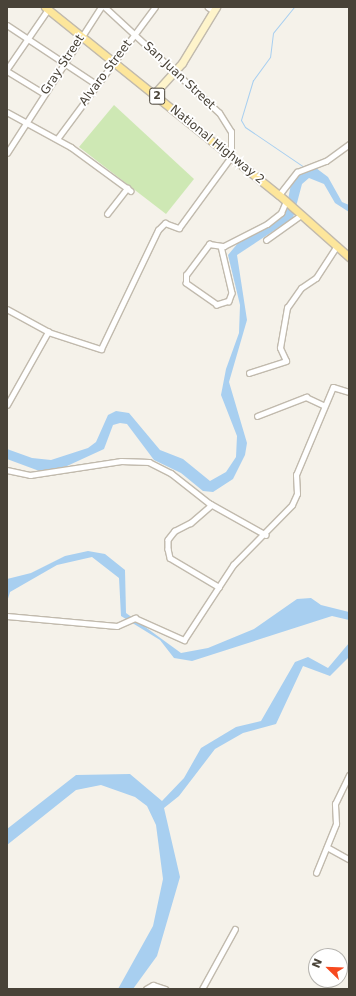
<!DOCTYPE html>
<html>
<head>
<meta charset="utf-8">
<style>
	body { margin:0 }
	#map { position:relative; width:356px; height:996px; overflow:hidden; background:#f5f2ea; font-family:"DejaVu Sans",sans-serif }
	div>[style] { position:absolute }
	.green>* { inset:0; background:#cee8b4 }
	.water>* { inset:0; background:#a8cff0 }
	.stream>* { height:1px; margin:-0.5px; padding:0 0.5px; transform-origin:0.5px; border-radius:0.5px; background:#a8cff0 }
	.roads { filter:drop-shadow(1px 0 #c1baad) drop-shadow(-1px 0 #c1baad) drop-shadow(0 1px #c1baad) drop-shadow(0 -1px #c1baad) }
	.street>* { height:4.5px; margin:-2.25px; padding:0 2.25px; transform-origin:2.25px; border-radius:2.25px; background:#fff }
	.secondary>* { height:7px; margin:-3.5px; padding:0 3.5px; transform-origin:3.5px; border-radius:3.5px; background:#fef4cb }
	.primary>* { height:7px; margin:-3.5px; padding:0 3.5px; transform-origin:3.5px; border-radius:3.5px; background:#fde69b }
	span { translate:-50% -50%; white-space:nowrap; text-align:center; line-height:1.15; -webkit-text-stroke:3.5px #fff; paint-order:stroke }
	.shield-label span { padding:1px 3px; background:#fff; border:1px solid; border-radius:3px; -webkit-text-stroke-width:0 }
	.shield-label { font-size:11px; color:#494338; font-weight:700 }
	.street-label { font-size:12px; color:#494338 }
	.frame { position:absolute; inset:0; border:8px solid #494338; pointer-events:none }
	.north { position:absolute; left:308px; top:948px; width:40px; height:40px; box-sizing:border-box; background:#fff; border:1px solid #b6b4af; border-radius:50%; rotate:293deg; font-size:11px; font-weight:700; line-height:16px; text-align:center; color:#494338 }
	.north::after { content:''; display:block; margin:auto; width:14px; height:18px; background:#f7491f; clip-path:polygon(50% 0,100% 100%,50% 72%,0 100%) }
</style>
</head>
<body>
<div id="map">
	<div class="green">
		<div style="clip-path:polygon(114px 105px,194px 179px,166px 214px,79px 147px)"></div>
	</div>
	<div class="water">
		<div style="clip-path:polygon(316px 168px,328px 177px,342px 202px,349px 205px,349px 212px,335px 203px,324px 184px,309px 178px,302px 184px,293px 218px,237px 255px,247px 320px,229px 382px,247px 443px,245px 455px,233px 479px,213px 492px,203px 491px,181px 473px,154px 460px,127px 424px,120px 423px,113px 425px,104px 449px,67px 466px,42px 472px,7px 459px,7px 449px,32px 458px,51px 460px,88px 448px,96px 442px,108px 415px,116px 411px,129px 413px,160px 450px,183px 459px,210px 481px,226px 472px,236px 457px,237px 436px,221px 395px,226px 369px,239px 333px,240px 305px,228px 255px,238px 243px,286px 210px,291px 184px,298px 174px)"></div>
		<div style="clip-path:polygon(88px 551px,105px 554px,125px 570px,126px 613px,181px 653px,208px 648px,254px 629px,297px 599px,311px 598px,321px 605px,349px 612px,349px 620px,332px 616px,192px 661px,174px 658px,160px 640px,121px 616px,119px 578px,92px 557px,57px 565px,10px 592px,7px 602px,7px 579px,31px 573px,65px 556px)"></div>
		<div style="clip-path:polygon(349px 643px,349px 657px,330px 676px,303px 666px,276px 724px,243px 733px,215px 749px,179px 796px,164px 808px,180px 877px,157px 956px,133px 989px,118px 989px,153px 926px,163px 879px,156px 825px,147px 806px,135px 797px,101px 785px,76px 790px,7px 845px,7px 829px,76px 775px,130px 774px,162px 801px,184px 778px,201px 748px,236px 727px,261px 721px,295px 662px,308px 657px,328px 668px)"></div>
	</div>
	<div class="stream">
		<div style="left:294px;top:7px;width:33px;rotate:129deg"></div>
		<div style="left:273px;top:33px;width:24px;rotate:97deg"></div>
		<div style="left:270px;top:57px;width:29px;rotate:126deg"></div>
		<div style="left:253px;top:80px;width:42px;rotate:106.7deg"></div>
		<div style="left:241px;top:120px;width:8px;rotate:60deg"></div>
		<div style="left:245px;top:127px;width:71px;rotate:34.1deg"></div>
	</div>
	<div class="roads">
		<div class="street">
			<div style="left:208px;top:7px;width:7px;rotate:34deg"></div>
			<div style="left:7px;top:25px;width:107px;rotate:33.5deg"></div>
			<div style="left:7px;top:69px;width:74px;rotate:-55.5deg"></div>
			<div style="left:7px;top:71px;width:44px;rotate:31.2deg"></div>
			<div style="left:7px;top:112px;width:73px;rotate:28.7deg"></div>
			<div style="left:71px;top:147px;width:74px;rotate:36.3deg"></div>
			<div style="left:57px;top:139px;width:164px;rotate:-53.4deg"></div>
			<div style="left:7px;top:153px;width:174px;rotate:-57.2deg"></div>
			<div style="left:279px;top:195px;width:29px;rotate:-52deg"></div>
			<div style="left:297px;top:172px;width:31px;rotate:-21deg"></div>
			<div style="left:326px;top:161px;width:29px;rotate:-36deg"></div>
			<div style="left:107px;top:214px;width:33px;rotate:-52deg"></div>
			<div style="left:266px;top:240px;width:43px;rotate:-35.5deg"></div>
			<div style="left:221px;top:246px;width:48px;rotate:76.8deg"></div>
			<div style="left:232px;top:293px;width:9px;rotate:111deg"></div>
			<div style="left:229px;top:301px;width:13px;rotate:162deg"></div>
			<div style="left:217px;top:305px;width:38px;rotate:-145deg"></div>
			<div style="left:186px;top:283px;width:8px;rotate:-90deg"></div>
			<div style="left:186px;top:275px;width:39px;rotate:-53deg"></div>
			<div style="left:209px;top:244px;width:15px;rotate:8deg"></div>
			<div style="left:224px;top:246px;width:48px;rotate:-27.1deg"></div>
			<div style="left:267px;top:224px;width:18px;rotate:-38deg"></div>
			<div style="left:281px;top:213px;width:13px;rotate:-67deg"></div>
			<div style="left:7px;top:309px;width:48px;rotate:28.7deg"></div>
			<div style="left:249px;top:373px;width:39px;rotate:-18deg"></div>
			<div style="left:286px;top:361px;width:14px;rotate:-115deg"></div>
			<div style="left:280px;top:348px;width:41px;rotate:-80.1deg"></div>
			<div style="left:287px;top:308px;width:24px;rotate:-55deg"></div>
			<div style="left:301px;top:288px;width:18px;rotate:-34deg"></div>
			<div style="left:316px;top:278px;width:38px;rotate:-57deg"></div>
			<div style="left:7px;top:405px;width:84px;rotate:-60.7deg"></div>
			<div style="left:48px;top:332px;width:56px;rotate:17.8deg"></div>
			<div style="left:101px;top:349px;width:132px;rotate:-64.4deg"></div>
			<div style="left:158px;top:230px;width:10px;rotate:-45deg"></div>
			<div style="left:165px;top:223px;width:15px;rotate:20deg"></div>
			<div style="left:179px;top:228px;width:88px;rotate:-53.8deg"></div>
			<div style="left:231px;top:157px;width:25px;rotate:-90deg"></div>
			<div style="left:231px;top:132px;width:22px;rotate:-122deg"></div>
			<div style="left:219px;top:113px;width:156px;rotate:-137.3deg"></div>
			<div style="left:257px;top:416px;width:53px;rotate:-21.2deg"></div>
			<div style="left:306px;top:397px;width:19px;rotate:25deg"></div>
			<div style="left:7px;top:470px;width:24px;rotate:12deg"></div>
			<div style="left:30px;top:475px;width:92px;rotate:-8.7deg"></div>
			<div style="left:121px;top:461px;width:28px;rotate:2deg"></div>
			<div style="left:149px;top:462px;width:25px;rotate:27deg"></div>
			<div style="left:171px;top:473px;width:48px;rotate:38.3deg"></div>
			<div style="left:209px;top:503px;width:65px;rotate:29.3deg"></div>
			<div style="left:212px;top:505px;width:28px;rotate:139deg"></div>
			<div style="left:191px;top:523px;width:18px;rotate:153deg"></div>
			<div style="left:175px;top:531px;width:11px;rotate:128deg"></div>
			<div style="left:168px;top:540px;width:9px;rotate:90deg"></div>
			<div style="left:168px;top:549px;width:9px;rotate:77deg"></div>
			<div style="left:170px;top:558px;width:57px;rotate:30.6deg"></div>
			<div style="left:7px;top:616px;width:110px;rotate:5.2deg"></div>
			<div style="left:117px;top:626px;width:20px;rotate:-24deg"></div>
			<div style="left:135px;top:618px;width:54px;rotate:24.2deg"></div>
			<div style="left:184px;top:640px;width:90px;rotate:-56.8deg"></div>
			<div style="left:233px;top:565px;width:84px;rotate:-45.5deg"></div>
			<div style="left:292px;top:505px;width:12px;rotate:-66deg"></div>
			<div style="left:297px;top:494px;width:19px;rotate:-93deg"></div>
			<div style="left:296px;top:475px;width:95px;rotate:-67.2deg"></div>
			<div style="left:333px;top:387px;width:17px;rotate:17deg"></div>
			<div style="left:327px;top:847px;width:25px;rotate:29deg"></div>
			<div style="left:316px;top:873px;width:53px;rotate:-67.8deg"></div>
			<div style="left:336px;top:824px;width:20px;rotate:-93deg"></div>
			<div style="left:335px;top:804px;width:32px;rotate:-64deg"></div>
			<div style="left:146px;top:989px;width:8px;rotate:-30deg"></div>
			<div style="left:153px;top:985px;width:13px;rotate:18deg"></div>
			<div style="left:202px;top:989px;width:68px;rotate:-61.2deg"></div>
		</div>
		<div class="secondary">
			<div style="left:154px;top:94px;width:42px;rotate:-47.9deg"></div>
			<div style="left:182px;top:63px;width:66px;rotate:-58.7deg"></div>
		</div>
		<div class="primary">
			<div style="left:45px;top:7px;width:300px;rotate:38.8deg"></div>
			<div style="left:279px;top:195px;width:94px;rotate:41.5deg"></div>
		</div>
	</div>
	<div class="shield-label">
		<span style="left:157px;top:96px">2</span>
	</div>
	<div class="street-label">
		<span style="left:63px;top:65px;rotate:-57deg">Gray Street</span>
		<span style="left:106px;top:73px;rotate:-53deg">Alvaro Street</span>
		<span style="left:179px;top:76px;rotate:43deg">San Juan Street</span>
		<span style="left:217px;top:145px;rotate:39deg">National Highway 2</span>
	</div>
	<div class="frame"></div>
	<div class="north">N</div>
</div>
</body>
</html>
